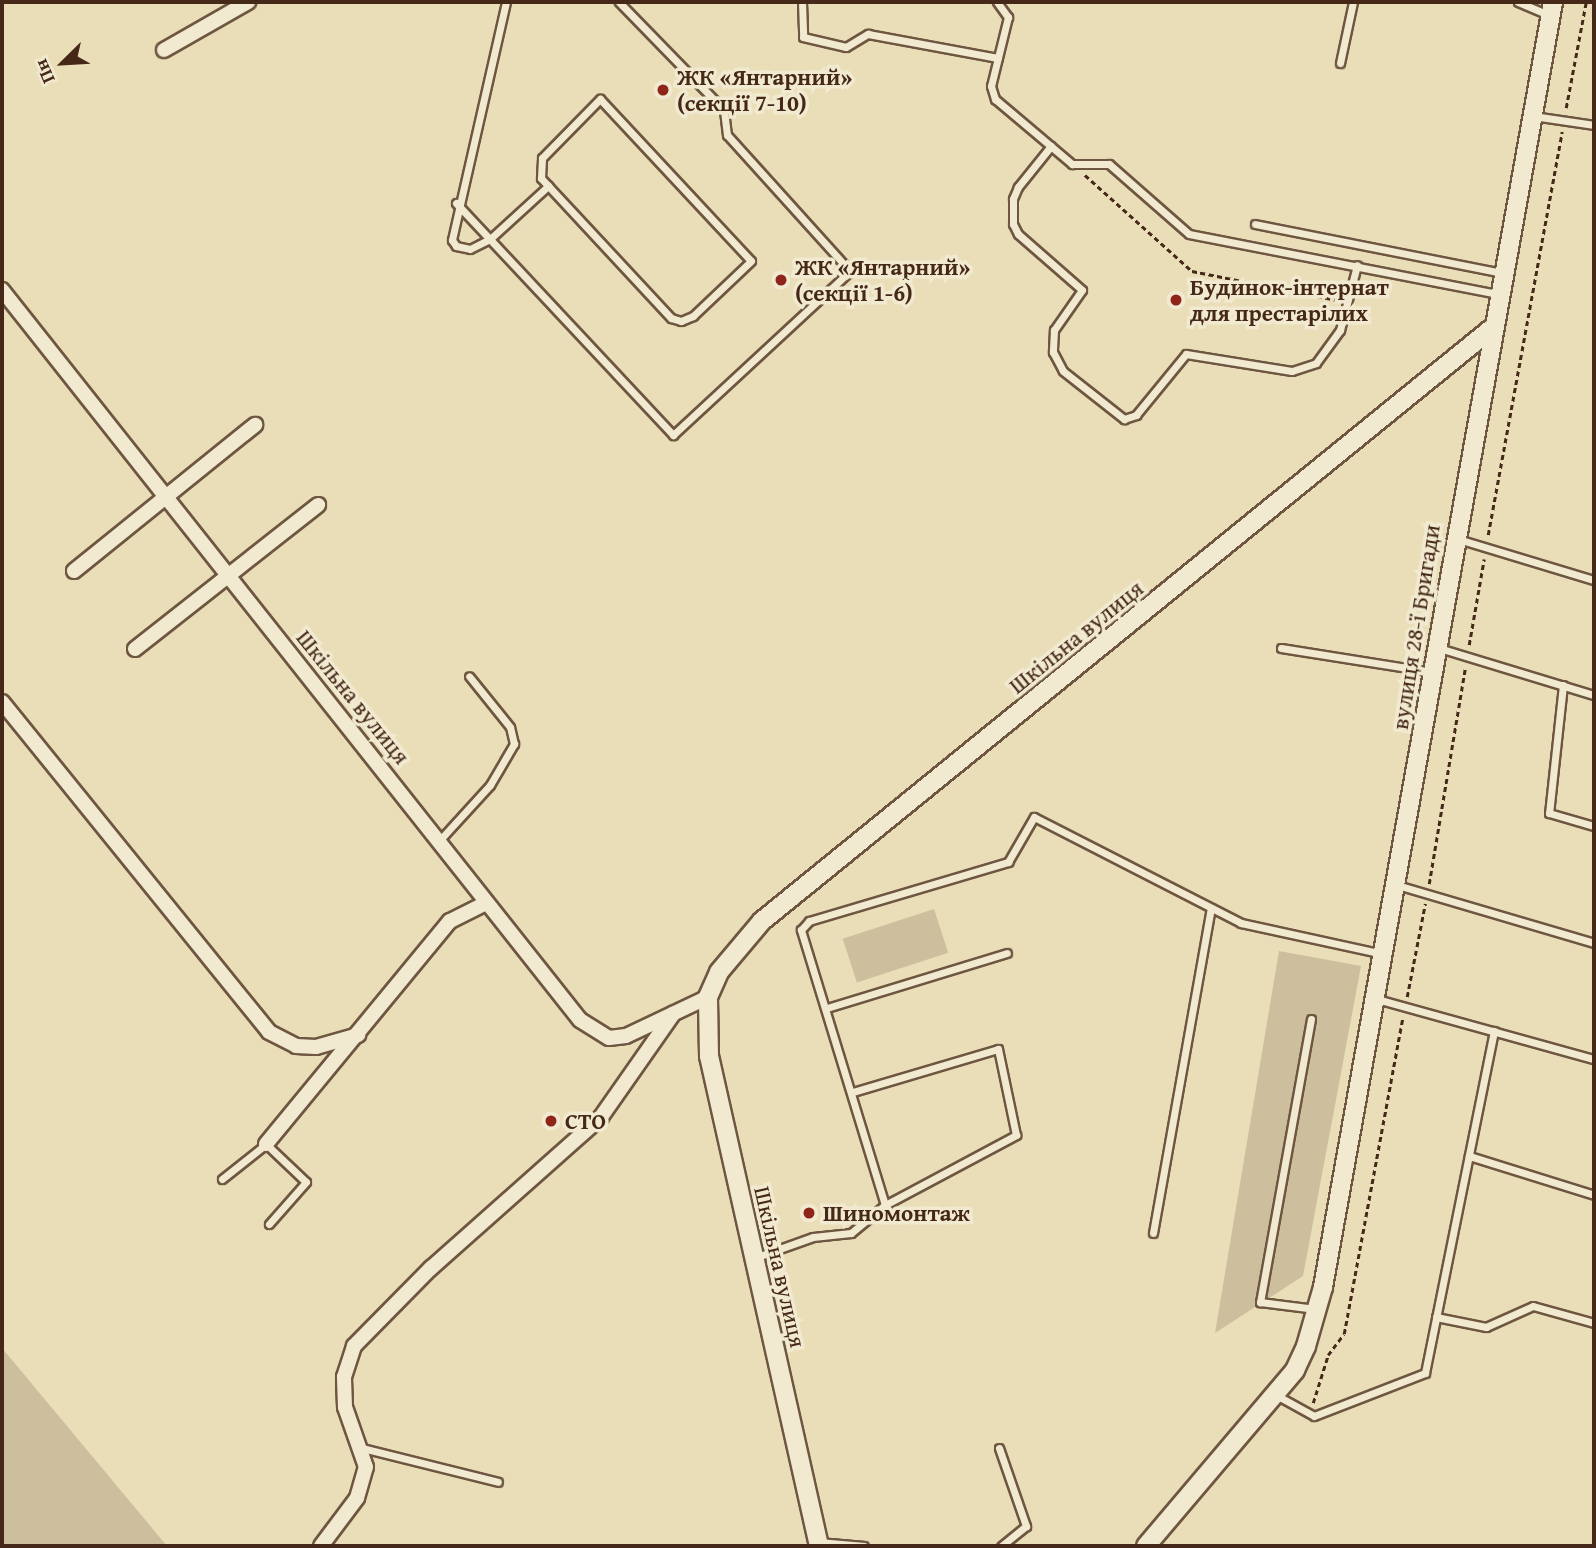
<!DOCTYPE html>
<html>
<head>
<meta charset="utf-8">
<style>
	body { margin:0 }
	#map { position:relative; width:1596px; height:1548px; overflow:hidden; background:#e9deb8; font-family:"Gentium Book Plus",serif }
	div>[style] { position:absolute }
	.green>* { inset:0; background:#cdbf9d; transform-origin:0 0 }
	.path>* { height:2.5px; margin-top:-1.25px; transform-origin:0; background:repeating-linear-gradient(90deg,#452818 0 5px,transparent 0 8.5px) }
	.roads { filter:drop-shadow(2px 0 #6e5640) drop-shadow(-2px 0 #6e5640) drop-shadow(0 2px #6e5640) drop-shadow(0 -2px #6e5640) }
	.service>* { height:7px; margin:-3.5px; padding:0 3.5px; transform-origin:3.5px; border-radius:3.5px; background:#f1ead1 }
	.minor>* { height:14px; margin:-7px; padding:0 7px; transform-origin:7px; border-radius:7px; background:#f1ead1 }
	.tertiary>* { height:18px; margin:-9px; padding:0 9px; transform-origin:9px; border-radius:9px; background:#f1ead1 }
	.dots>* { width:19px; height:19px; translate:-50% -50%; box-sizing:border-box; border:4px solid #f1ead1; border-radius:50% }
	span { translate:-50% -50%; white-space:nowrap; text-align:center; line-height:1.15; -webkit-text-stroke:7px #f1ead1; paint-order:stroke }
	.poi-label { font-size:23px; color:#452818; font-weight:700 }
	.left { translate:0 -50%; text-align:left }
	.street-label { font-size:23px; color:#452818 }
	.frame { position:absolute; inset:0; border:4px solid #452818; pointer-events:none }
	.north { position:absolute; left:28px; top:28px; width:70px; height:70px; -webkit-text-stroke:5px #f1ead1; paint-order:stroke; rotate:246deg; font-size:19px; font-weight:700; line-height:28px; text-align:center; color:#452818 }
	.north::after { content:''; display:block; margin:auto; width:24px; height:32px; background:#452818; clip-path:polygon(50% 0,100% 100%,50% 72%,0 100%) }
</style>
</head>
<body>
<div id="map">
	<div class="green">
		<div style="left:934px;top:909px;width:46px;height:96px;rotate:72deg"></div>
		<div style="clip-path:polygon(1279px 951px,1361px 966px,1303px 1276px,1215px 1333px)"></div>
		<div style="clip-path:polygon(2px 1348px,167px 1546px,2px 1546px)"></div>
	</div>
	<div class="path">
		<div style="left:1566px;top:108px;width:108px;rotate:-79.3deg"></div>
		<div style="left:1085px;top:175px;width:144px;rotate:41.9deg"></div>
		<div style="left:1192px;top:271px;width:148px;rotate:11.3deg"></div>
		<div style="left:1488px;top:535px;width:410px;rotate:-79.6deg"></div>
		<div style="left:1469px;top:645px;width:87px;rotate:-80.1deg"></div>
		<div style="left:1429px;top:884px;width:218px;rotate:-80.5deg"></div>
		<div style="left:1407px;top:997px;width:95px;rotate:-79deg"></div>
		<div style="left:1313px;top:1403px;width:50px;rotate:-72.6deg"></div>
		<div style="left:1328px;top:1355px;width:26px;rotate:-53deg"></div>
		<div style="left:1344px;top:1334px;width:322px;rotate:-79.5deg"></div>
	</div>
	<div class="roads">
		<div class="service">
			<div style="left:506px;top:2px;width:244px;rotate:102.8deg"></div>
			<div style="left:452px;top:240px;width:7px;rotate:56deg"></div>
			<div style="left:456px;top:246px;width:14px;rotate:12deg"></div>
			<div style="left:470px;top:249px;width:22px;rotate:-27deg"></div>
			<div style="left:490px;top:239px;width:79px;rotate:-42.4deg"></div>
			<div style="left:802px;top:2px;width:35px;rotate:88deg"></div>
			<div style="left:803px;top:37px;width:44px;rotate:13.1deg"></div>
			<div style="left:846px;top:47px;width:26px;rotate:-31deg"></div>
			<div style="left:868px;top:34px;width:132px;rotate:10.5deg"></div>
			<div style="left:997px;top:2px;width:19px;rotate:54deg"></div>
			<div style="left:1008px;top:17px;width:71px;rotate:103.8deg"></div>
			<div style="left:991px;top:86px;width:14px;rotate:73deg"></div>
			<div style="left:995px;top:99px;width:101px;rotate:40.2deg"></div>
			<div style="left:1072px;top:164px;width:37px"></div>
			<div style="left:1109px;top:164px;width:106px;rotate:41.2deg"></div>
			<div style="left:1189px;top:234px;width:315px;rotate:11deg"></div>
			<div style="left:1518px;top:2px;width:34px;rotate:23deg"></div>
			<div style="left:1340px;top:63px;width:62px;rotate:-78deg"></div>
			<div style="left:600px;top:99px;width:221px;rotate:47deg"></div>
			<div style="left:751px;top:261px;width:80px;rotate:136.5deg"></div>
			<div style="left:693px;top:316px;width:13px;rotate:157deg"></div>
			<div style="left:681px;top:321px;width:10px;rotate:-163deg"></div>
			<div style="left:671px;top:318px;width:191px;rotate:-132.9deg"></div>
			<div style="left:541px;top:178px;width:20px;rotate:-87deg"></div>
			<div style="left:542px;top:158px;width:83px;rotate:-45.5deg"></div>
			<div style="left:1533px;top:116px;width:62px;rotate:8.4deg"></div>
			<div style="left:1051px;top:146px;width:53px;rotate:128.8deg"></div>
			<div style="left:1018px;top:187px;width:13px;rotate:113deg"></div>
			<div style="left:1013px;top:199px;width:25px;rotate:90deg"></div>
			<div style="left:1013px;top:224px;width:11px;rotate:63deg"></div>
			<div style="left:1018px;top:234px;width:85px;rotate:41.2deg"></div>
			<div style="left:1082px;top:290px;width:49px;rotate:125deg"></div>
			<div style="left:1054px;top:330px;width:22px;rotate:93deg"></div>
			<div style="left:1053px;top:352px;width:21px;rotate:62deg"></div>
			<div style="left:1063px;top:371px;width:78px;rotate:38.2deg"></div>
			<div style="left:1124px;top:419px;width:13px;rotate:-18deg"></div>
			<div style="left:1136px;top:415px;width:79px;rotate:-50.7deg"></div>
			<div style="left:1186px;top:354px;width:107px;rotate:9.1deg"></div>
			<div style="left:1292px;top:371px;width:25px;rotate:-18deg"></div>
			<div style="left:1316px;top:363px;width:41px;rotate:-54deg"></div>
			<div style="left:1340px;top:330px;width:67px;rotate:-75.3deg"></div>
			<div style="left:456px;top:203px;width:318px;rotate:46.9deg"></div>
			<div style="left:673px;top:435px;width:241px;rotate:-42.8deg"></div>
			<div style="left:850px;top:271px;width:183px;rotate:-132.1deg"></div>
			<div style="left:727px;top:135px;width:25px;rotate:-97deg"></div>
			<div style="left:724px;top:110px;width:151px;rotate:-134.2deg"></div>
			<div style="left:1255px;top:224px;width:252px;rotate:11.2deg"></div>
			<div style="left:1458px;top:539px;width:142px;rotate:16.8deg"></div>
			<div style="left:1281px;top:648px;width:154px;rotate:9deg"></div>
			<div style="left:1439px;top:648px;width:162px;rotate:16.9deg"></div>
			<div style="left:1563px;top:685px;width:129px;rotate:96.2deg"></div>
			<div style="left:1549px;top:813px;width:47px;rotate:16.1deg"></div>
			<div style="left:438px;top:842px;width:77px;rotate:-47.6deg"></div>
			<div style="left:490px;top:785px;width:48px;rotate:-59.7deg"></div>
			<div style="left:514px;top:744px;width:17px;rotate:-103deg"></div>
			<div style="left:510px;top:727px;width:65px;rotate:-128.8deg"></div>
			<div style="left:1397px;top:885px;width:205px;rotate:16.4deg"></div>
			<div style="left:1377px;top:999px;width:225px;rotate:15.5deg"></div>
			<div style="left:827px;top:1008px;width:188px;rotate:-17deg"></div>
			<div style="left:1311px;top:1019px;width:288px;rotate:100.2deg"></div>
			<div style="left:1260px;top:1302px;width:56px;rotate:7.1deg"></div>
			<div style="left:1469px;top:1156px;width:131px;rotate:17.3deg"></div>
			<div style="left:222px;top:1179px;width:56px;rotate:-38.5deg"></div>
			<div style="left:266px;top:1144px;width:55px;rotate:43.5deg"></div>
			<div style="left:306px;top:1182px;width:56px;rotate:131.4deg"></div>
			<div style="left:885px;top:1205px;width:288px;rotate:-107deg"></div>
			<div style="left:801px;top:930px;width:12px;rotate:-48deg"></div>
			<div style="left:809px;top:921px;width:208px;rotate:-16.5deg"></div>
			<div style="left:1008px;top:862px;width:52px;rotate:-60deg"></div>
			<div style="left:1034px;top:817px;width:233px;rotate:27.1deg"></div>
			<div style="left:1241px;top:923px;width:145px;rotate:12.3deg"></div>
			<div style="left:1153px;top:1233px;width:330px;rotate:-79.9deg"></div>
			<div style="left:757px;top:1257px;width:59px;rotate:-19.7deg"></div>
			<div style="left:813px;top:1237px;width:38px;rotate:-6deg"></div>
			<div style="left:851px;top:1233px;width:44px;rotate:-39.5deg"></div>
			<div style="left:885px;top:1205px;width:149px;rotate:-28.1deg"></div>
			<div style="left:1016px;top:1135px;width:88px;rotate:-101.8deg"></div>
			<div style="left:998px;top:1049px;width:151px;rotate:163.5deg"></div>
			<div style="left:1436px;top:1317px;width:51px;rotate:11.3deg"></div>
			<div style="left:1486px;top:1327px;width:51px;rotate:-24.1deg"></div>
			<div style="left:1533px;top:1306px;width:63px;rotate:15.6deg"></div>
			<div style="left:1276px;top:1395px;width:43px;rotate:28.9deg"></div>
			<div style="left:1314px;top:1416px;width:119px;rotate:-21.2deg"></div>
			<div style="left:1425px;top:1373px;width:349px;rotate:-78.6deg"></div>
			<div style="left:362px;top:1448px;width:140px;rotate:14deg"></div>
			<div style="left:999px;top:1448px;width:83px;rotate:70.9deg"></div>
			<div style="left:1026px;top:1526px;width:32px;rotate:141deg"></div>
			<div style="left:819px;top:1542px;width:45px;rotate:5.1deg"></div>
		</div>
		<div class="minor">
			<div style="left:164px;top:50px;width:97px;rotate:-29.7deg"></div>
			<div style="left:2px;top:290px;width:931px;rotate:51.63deg"></div>
			<div style="left:580px;top:1020px;width:34px;rotate:32deg"></div>
			<div style="left:609px;top:1038px;width:17px;rotate:-7deg"></div>
			<div style="left:626px;top:1036px;width:91px;rotate:-25.4deg"></div>
			<div style="left:74px;top:571px;width:233px;rotate:-38.9deg"></div>
			<div style="left:135px;top:649px;width:233px;rotate:-38.2deg"></div>
			<div style="left:2px;top:702px;width:424px;rotate:51deg"></div>
			<div style="left:269px;top:1032px;width:30px;rotate:27deg"></div>
			<div style="left:296px;top:1046px;width:20px;rotate:3deg"></div>
			<div style="left:316px;top:1047px;width:44px;rotate:-15.9deg"></div>
			<div style="left:266px;top:1144px;width:289px;rotate:-50.5deg"></div>
			<div style="left:450px;top:921px;width:40px;rotate:-26.6deg"></div>
			<div style="left:321px;top:1546px;width:60px;rotate:-53.1deg"></div>
			<div style="left:357px;top:1498px;width:32px;rotate:-74deg"></div>
			<div style="left:366px;top:1467px;width:64px;rotate:-109.3deg"></div>
			<div style="left:345px;top:1407px;width:30px;rotate:-92deg"></div>
			<div style="left:344px;top:1377px;width:33px;rotate:-72deg"></div>
			<div style="left:354px;top:1346px;width:110px;rotate:-45.4deg"></div>
			<div style="left:431px;top:1268px;width:227px;rotate:-41.6deg"></div>
			<div style="left:601px;top:1117px;width:126px;rotate:-55deg"></div>
		</div>
		<div class="tertiary">
			<div style="left:819px;top:1546px;width:502px;rotate:-102.65deg"></div>
			<div style="left:709px;top:1056px;width:59px;rotate:-91deg"></div>
			<div style="left:708px;top:997px;width:27px;rotate:-66deg"></div>
			<div style="left:719px;top:972px;width:67px;rotate:-49.9deg"></div>
			<div style="left:762px;top:921px;width:939px;rotate:-39.08deg"></div>
			<div style="left:1146px;top:1546px;width:231px;rotate:-49.7deg"></div>
			<div style="left:1295px;top:1370px;width:26px;rotate:-65deg"></div>
			<div style="left:1306px;top:1346px;width:61px;rotate:-73.9deg"></div>
			<div style="left:1323px;top:1287px;width:1305px;rotate:-79.85deg"></div>
		</div>
	</div>
	<div class="dots">
		<div style="left:663px;top:90px;background:#8f2418"></div>
		<div style="left:781px;top:280px;background:#8f2418"></div>
		<div style="left:1176px;top:300px;background:#8f2418"></div>
		<div style="left:551px;top:1121px;background:#8f2418"></div>
		<div style="left:809px;top:1213px;background:#8f2418"></div>
	</div>
	<div class="poi-label">
		<span class="left" style="left:677px;top:90px">ЖК «Янтарний»<br>(секції 7-10)</span>
		<span class="left" style="left:795px;top:280px">ЖК «Янтарний»<br>(секції 1-6)</span>
		<span class="left" style="left:1190px;top:300px">Будинок-інтернат<br>для престарілих</span>
		<span class="left" style="left:565px;top:1121px">СТО</span>
		<span class="left" style="left:823px;top:1213px">Шиномонтаж</span>
	</div>
	<div class="street-label">
		<span style="left:1416px;top:627px;rotate:-81deg">вулиця 28-ї Бригади</span>
		<span style="left:1076px;top:637px;rotate:-39deg">Шкільна вулиця</span>
		<span style="left:353px;top:697px;rotate:51deg">Шкільна вулиця</span>
		<span style="left:780px;top:1267px;rotate:77deg">Шкільна вулиця</span>
	</div>
	<div class="frame"></div>
	<div class="north">Пн</div>
</div>
</body>
</html>
